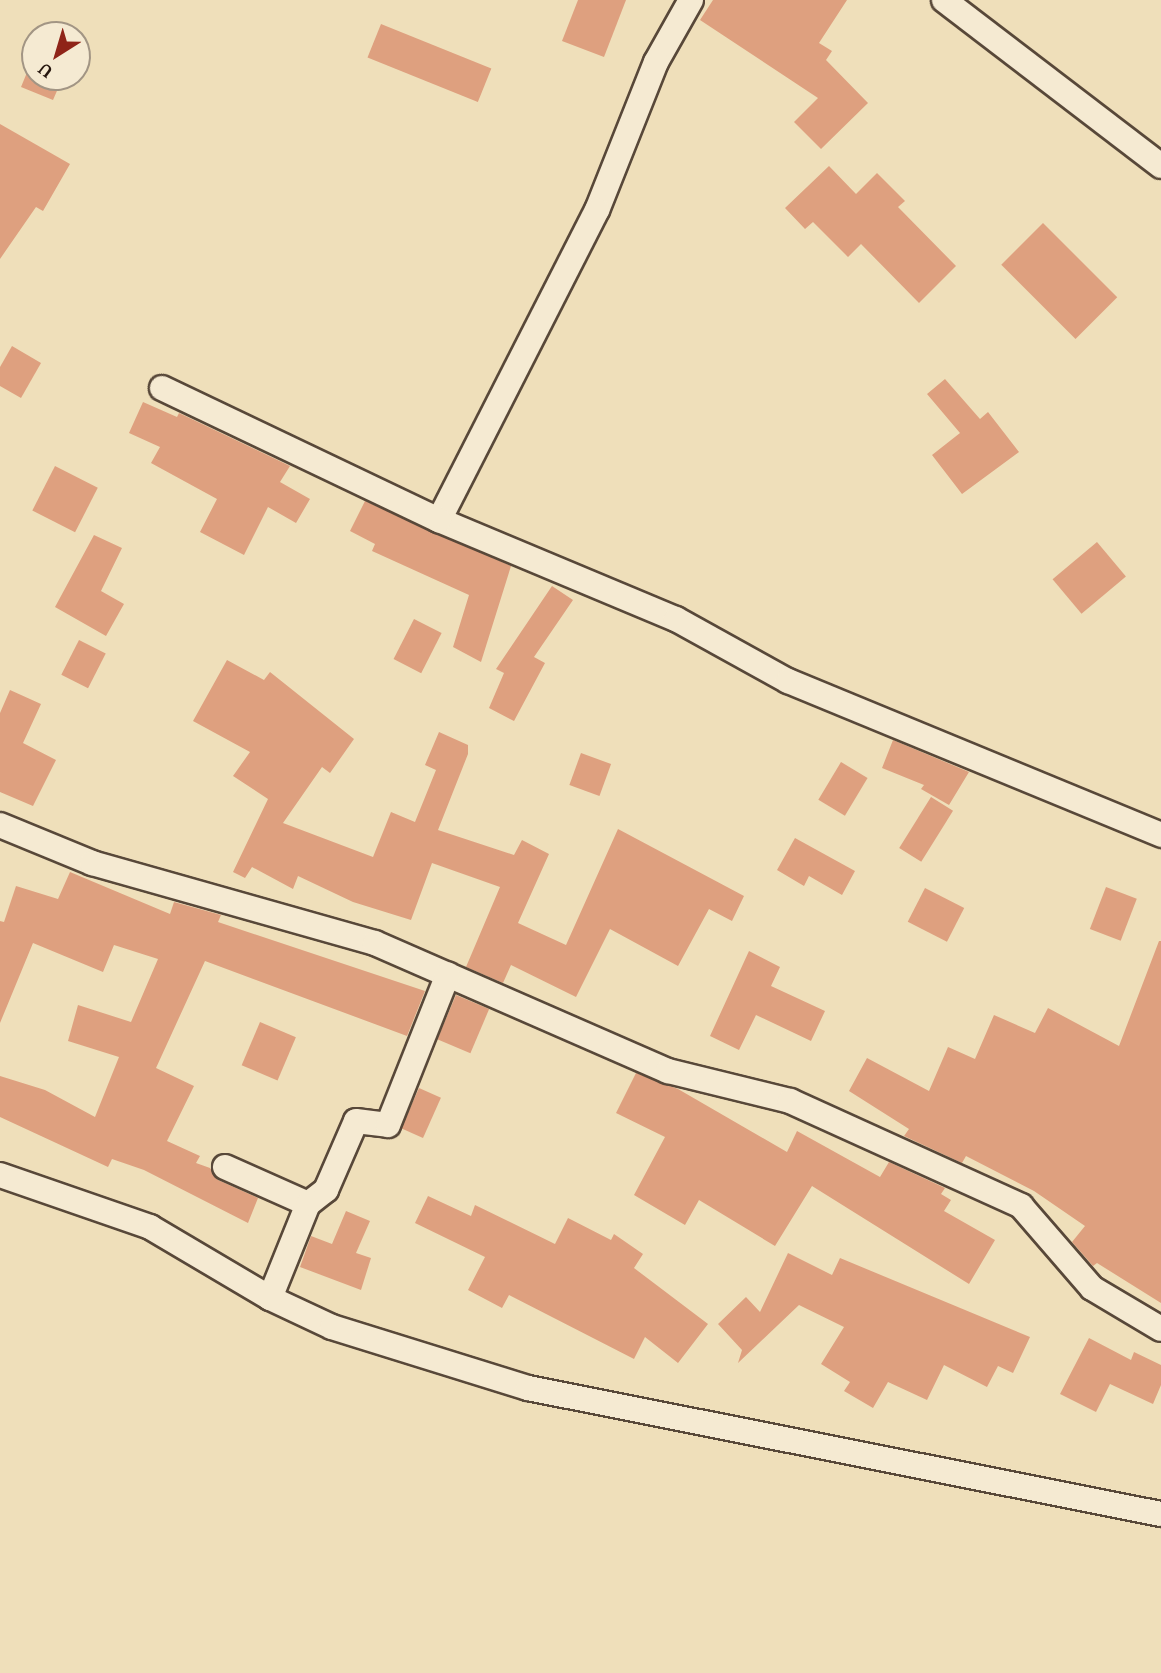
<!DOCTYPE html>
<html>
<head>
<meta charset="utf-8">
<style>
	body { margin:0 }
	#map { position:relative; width:1161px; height:1673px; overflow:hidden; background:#efdfba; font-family:"Gentium Book Plus",serif }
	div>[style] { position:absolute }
	.building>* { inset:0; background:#dea07f; transform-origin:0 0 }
	.roads { filter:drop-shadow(2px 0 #584839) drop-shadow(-2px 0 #584839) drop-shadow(0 2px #584839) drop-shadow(0 -2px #584839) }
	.minor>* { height:24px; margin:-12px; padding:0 12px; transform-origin:12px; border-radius:12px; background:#f5ead2 }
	span { translate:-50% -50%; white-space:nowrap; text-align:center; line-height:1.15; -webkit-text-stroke:5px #f5ead2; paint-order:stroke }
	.north { position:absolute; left:21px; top:21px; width:70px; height:70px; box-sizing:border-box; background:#f5ead2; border:2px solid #a29584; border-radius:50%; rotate:217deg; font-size:19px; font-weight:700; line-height:28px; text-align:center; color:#26160e }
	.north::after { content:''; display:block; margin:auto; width:24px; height:32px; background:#8f2418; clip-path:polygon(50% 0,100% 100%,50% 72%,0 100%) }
</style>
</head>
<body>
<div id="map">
	<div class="building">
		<div style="clip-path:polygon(578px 0,626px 0,604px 57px,562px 41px)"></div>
		<div style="clip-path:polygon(713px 0,847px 0,819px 43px,832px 51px,826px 60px,868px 103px,821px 149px,794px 122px,818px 98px,700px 20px)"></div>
		<div style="left:381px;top:24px;width:119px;height:36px;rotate:22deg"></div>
		<div style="clip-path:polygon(35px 53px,35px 77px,63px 77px,53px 100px,21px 87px)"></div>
		<div style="clip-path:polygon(0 124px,70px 164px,43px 211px,36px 207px,0 259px)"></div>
		<div style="clip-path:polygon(829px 166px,856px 194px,877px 173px,905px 201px,898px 207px,956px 266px,919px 303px,861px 244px,848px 257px,813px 222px,805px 229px,785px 208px)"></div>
		<div style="left:1043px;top:223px;width:105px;height:59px;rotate:45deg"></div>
		<div style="clip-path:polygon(12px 346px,41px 363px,21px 398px,0 386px,0 367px)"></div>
		<div style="clip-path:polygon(945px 379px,980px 419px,988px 412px,1019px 452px,962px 494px,932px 455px,960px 433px,927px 394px)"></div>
		<div style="clip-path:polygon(143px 402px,177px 417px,179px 413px,290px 466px,280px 482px,310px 499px,296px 523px,268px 507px,244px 555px,200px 532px,217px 499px,151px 463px,160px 447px,129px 433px)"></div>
		<div style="left:55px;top:466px;width:48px;height:50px;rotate:27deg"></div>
		<div style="clip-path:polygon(365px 501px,511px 566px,481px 662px,453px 647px,469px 595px,372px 551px,375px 544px,350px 531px)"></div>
		<div style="clip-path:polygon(94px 535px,122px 548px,101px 591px,124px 604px,106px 636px,55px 607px)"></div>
		<div style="left:1097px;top:542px;width:45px;height:58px;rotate:50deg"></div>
		<div style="clip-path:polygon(552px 586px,573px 600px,534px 657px,545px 663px,514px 721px,489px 708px,504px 673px,496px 669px)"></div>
		<div style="left:414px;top:619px;width:31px;height:45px;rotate:27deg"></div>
		<div style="left:79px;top:640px;width:30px;height:39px;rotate:27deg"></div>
		<div style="clip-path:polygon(227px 660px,264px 680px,270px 672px,354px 739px,330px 773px,322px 767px,283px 823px,373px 857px,391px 812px,415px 822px,436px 770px,425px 765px,439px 732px,468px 745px,468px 754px,438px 830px,514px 855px,522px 840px,549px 854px,518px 923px,566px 945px,618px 829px,744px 896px,732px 921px,709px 909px,678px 966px,610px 929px,576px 997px,511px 965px,503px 983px,466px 967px,500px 887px,432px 863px,411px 920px,353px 902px,298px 876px,293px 889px,252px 867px,245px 878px,233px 872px,268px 799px,233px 776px,250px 752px,193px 721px)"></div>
		<div style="clip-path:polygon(10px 690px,41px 704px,23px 743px,56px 760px,33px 806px,0 792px,0 713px)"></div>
		<div style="clip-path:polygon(893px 740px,969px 772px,949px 805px,921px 789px,924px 785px,882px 768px)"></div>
		<div style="left:581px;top:753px;width:32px;height:34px;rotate:20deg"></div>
		<div style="left:841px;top:762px;width:31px;height:44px;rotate:31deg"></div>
		<div style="left:931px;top:797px;width:26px;height:60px;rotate:32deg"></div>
		<div style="clip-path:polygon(795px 838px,855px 871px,842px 895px,809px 876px,804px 886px,777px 870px)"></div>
		<div style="clip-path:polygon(70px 872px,170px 914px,174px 902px,221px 915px,218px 922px,425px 991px,407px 1036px,205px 961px,156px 1068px,194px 1086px,167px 1141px,200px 1156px,196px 1163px,210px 1168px,218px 1180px,258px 1198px,248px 1223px,144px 1170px,112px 1159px,108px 1167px,0 1117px,0 1076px,45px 1090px,95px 1117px,119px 1057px,68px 1041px,78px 1005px,131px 1022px,158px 959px,114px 945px,103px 972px,33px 943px,0 1023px,0 921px,4px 922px,16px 886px,58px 899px)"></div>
		<div style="left:1106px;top:887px;width:33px;height:45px;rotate:21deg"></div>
		<div style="left:925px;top:888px;width:44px;height:38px;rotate:27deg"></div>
		<div style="clip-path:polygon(1159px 941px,1161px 941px,1161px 1303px,1097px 1263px,1093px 1266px,1072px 1242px,1085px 1226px,1034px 1191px,966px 1156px,962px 1163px,904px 1136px,909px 1129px,849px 1091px,867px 1058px,929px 1091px,948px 1047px,975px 1059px,994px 1015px,1035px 1033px,1048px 1008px,1119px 1046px)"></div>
		<div style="clip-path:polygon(749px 951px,780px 967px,771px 986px,825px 1011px,811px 1041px,756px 1015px,739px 1050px,710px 1036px)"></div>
		<div style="left:456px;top:995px;width:36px;height:48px;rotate:23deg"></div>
		<div style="left:260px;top:1022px;width:39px;height:47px;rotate:23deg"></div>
		<div style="clip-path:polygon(636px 1073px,678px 1089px,787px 1152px,797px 1131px,880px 1177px,889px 1162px,945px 1188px,941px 1194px,951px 1200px,944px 1211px,995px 1240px,969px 1284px,812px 1186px,775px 1246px,699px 1200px,685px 1225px,634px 1195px,665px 1137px,616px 1113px)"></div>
		<div style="left:419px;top:1088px;width:24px;height:44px;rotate:24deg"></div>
		<div style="clip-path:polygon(428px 1196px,471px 1216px,475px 1205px,555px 1244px,568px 1218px,611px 1240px,614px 1234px,643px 1254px,634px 1268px,708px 1324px,678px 1363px,645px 1337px,634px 1359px,509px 1295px,502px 1308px,468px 1290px,485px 1257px,415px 1223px)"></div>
		<div style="clip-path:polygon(346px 1211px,370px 1221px,356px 1253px,371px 1258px,361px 1290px,300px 1267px,311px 1236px,332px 1244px)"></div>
		<div style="clip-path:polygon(788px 1253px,832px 1275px,840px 1258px,1030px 1337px,1013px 1373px,998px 1366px,987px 1387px,944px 1365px,927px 1400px,888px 1382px,873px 1408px,844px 1391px,850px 1382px,821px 1364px,844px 1327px,799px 1305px,738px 1363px,742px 1350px,718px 1324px,746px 1297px,760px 1312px)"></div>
		<div style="clip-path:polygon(1089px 1338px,1131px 1360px,1134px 1352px,1161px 1365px,1161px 1385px,1153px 1404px,1110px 1384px,1096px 1412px,1060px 1394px)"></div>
	</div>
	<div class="roads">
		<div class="minor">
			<div style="left:691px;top:0;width:71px;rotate:119.4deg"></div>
			<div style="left:656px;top:62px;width:159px;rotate:111.7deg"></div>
			<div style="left:597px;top:210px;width:348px;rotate:117deg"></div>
			<div style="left:439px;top:520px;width:257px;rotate:22.7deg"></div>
			<div style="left:676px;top:619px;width:128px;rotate:29deg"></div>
			<div style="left:788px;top:681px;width:404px;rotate:22.4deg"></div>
			<div style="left:944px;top:0;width:273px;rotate:37.4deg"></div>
			<div style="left:162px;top:388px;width:307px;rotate:25.5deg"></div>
			<div style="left:0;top:825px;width:100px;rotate:22.4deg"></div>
			<div style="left:92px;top:863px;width:294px;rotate:15.8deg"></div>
			<div style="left:375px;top:943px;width:320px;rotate:23.6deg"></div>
			<div style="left:668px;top:1071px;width:126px;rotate:13.8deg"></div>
			<div style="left:790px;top:1101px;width:254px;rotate:24.4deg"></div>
			<div style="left:1021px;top:1206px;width:108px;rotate:49.1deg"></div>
			<div style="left:1092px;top:1288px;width:80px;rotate:30.7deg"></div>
			<div style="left:225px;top:1167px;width:91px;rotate:24deg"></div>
			<div style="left:0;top:1175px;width:159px;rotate:19.1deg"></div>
			<div style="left:150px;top:1227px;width:139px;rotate:30.6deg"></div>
			<div style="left:270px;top:1298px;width:68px;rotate:25.1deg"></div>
			<div style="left:332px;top:1327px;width:205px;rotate:17.3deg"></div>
			<div style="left:528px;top:1388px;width:645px;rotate:11.26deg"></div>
			<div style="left:270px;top:1298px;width:101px;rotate:-68deg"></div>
			<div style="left:308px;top:1204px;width:23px;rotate:-38deg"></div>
			<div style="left:326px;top:1190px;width:75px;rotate:-66.5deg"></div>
			<div style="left:356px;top:1121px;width:32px;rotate:7deg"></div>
			<div style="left:388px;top:1125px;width:162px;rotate:-68.3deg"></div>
		</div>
	</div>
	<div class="north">U</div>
</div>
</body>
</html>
